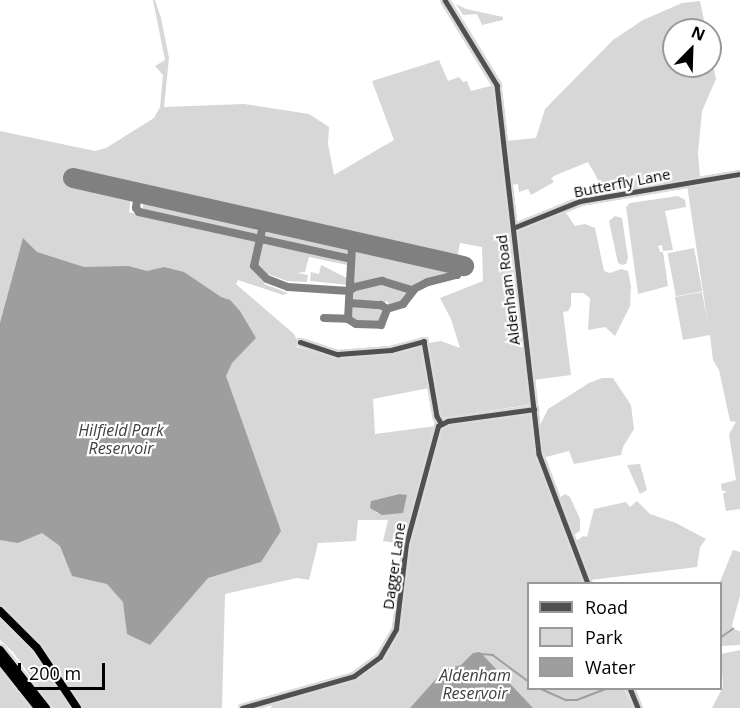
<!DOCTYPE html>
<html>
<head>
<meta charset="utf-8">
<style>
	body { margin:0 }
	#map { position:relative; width:740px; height:708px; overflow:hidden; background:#fff; font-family:"Open Sans",sans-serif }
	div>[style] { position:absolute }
	.green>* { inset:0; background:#d7d7d7; transform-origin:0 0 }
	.water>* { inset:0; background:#9e9e9e }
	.stream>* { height:1.5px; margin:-0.75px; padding:0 0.75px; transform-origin:0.75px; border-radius:0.75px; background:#9e9e9e }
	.taxiway>* { height:8px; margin:-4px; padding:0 4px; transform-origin:4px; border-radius:4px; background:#808080 }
	.runway>* { height:20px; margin:-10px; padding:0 10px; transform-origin:10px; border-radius:10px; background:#808080 }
	.roads { filter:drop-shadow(2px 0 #dbdbdb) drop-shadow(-2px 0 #dbdbdb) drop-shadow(0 2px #dbdbdb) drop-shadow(0 -2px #dbdbdb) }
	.minor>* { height:4.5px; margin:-2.25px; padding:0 2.25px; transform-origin:2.25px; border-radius:2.25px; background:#505050 }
	.highway>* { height:8px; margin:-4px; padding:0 4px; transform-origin:4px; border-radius:4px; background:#000 }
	span { translate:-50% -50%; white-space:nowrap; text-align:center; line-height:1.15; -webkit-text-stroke:4.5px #fff; paint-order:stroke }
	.street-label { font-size:15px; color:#000 }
	.water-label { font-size:16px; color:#3f3f3f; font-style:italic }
	.legend { position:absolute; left:527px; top:582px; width:195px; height:108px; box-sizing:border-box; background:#fff; border:2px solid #999; margin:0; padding:8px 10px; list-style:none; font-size:18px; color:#000 }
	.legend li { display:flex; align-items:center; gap:12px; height:30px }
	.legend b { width:30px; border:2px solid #999 }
	.north { position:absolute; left:662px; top:18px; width:60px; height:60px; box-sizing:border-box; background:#fff; border:2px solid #999; border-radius:50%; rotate:23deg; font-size:16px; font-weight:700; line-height:24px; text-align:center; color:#000 }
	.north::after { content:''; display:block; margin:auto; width:21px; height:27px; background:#000; clip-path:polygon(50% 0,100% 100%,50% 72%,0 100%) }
	.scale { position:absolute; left:18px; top:663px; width:87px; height:27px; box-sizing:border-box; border:3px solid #000; border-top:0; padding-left:8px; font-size:18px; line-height:21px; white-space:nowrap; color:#000; -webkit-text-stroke:4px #fff; paint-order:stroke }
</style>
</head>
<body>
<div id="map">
	<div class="green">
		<div style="clip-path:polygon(evenodd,153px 0,155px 0,161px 18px,169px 58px,164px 107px,244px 104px,309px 114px,329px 127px,328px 144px,334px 175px,394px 140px,372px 81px,439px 60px,448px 81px,459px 77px,463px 82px,467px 81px,471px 91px,494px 85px,529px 405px,441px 418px,429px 343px,441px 341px,460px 348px,451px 319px,440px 298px,483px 281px,482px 247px,460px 243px,457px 258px,74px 172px,71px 184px,131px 198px,129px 212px,141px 215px,144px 200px,346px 246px,350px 251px,347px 265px,309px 257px,305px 272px,297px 273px,308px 275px,307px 282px,287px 281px,268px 274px,266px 277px,256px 267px,255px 270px,265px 280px,264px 284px,288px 293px,283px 295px,238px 280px,236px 284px,294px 334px,298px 342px,296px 347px,333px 357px,383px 354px,421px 346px,429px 388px,373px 399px,375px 434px,436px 426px,403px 544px,383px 541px,388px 520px,358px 520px,356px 541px,318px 543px,309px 580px,297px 578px,225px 594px,222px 708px,80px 708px,44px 653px,0 606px,0 131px,95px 151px,106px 148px,154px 118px,160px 107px,163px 75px,155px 66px,165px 60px,153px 0,399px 494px,407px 499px,376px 513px,371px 501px,399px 494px)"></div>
		<div style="clip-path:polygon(700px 1px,706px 30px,674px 30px,674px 66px,710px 66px,710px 50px,716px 79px,702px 111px,698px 153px,700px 178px,606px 194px,588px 162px,556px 175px,551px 178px,554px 182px,531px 195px,528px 189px,519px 192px,518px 184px,511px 185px,506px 141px,536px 138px,545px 109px,613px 40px,643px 20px,682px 3px)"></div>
		<div style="clip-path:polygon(456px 4px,466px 9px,503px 17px,503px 20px,482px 25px,477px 14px,463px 15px)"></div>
		<div style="clip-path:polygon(740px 176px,740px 509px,726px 511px,723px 494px,727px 491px,722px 491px,721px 484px,736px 480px,729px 434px,736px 422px,730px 421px,719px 370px,713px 360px,710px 335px,683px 340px,675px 297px,702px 292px,708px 325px,687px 185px)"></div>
		<div style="clip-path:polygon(678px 196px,685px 200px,686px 207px,665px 211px,673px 250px,663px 251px,662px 245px,658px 246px,660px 252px,663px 252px,668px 286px,638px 294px,626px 207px,630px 203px)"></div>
		<div style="clip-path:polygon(564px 210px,575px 226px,585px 224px,595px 228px,604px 271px,610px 273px,621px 269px,628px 271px,631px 286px,630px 306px,615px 336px,605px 327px,588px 330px,590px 298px,583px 293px,571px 293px,571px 306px,568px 311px,563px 312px,571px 375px,533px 380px,516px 230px)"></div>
		<div style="clip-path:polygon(615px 216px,622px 218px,628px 258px,626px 264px,622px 265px,618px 263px,609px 221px)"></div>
		<div style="clip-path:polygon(356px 248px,454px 270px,455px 274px,426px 281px,412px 288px,382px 280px,353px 286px,353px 252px)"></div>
		<div style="left:694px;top:248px;width:44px;height:27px;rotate:79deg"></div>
		<div style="clip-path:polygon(321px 265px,349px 279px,349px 285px,310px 281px,311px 272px,319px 274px)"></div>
		<div style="clip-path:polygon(382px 283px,411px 293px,405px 300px,388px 307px,388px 301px,382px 304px,353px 302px,355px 288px)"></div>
		<div style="clip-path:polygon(363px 304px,382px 308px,379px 322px,359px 322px,352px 317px,353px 305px)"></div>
		<div style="clip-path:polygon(602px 378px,613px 378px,631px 405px,634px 429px,623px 447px,621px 455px,574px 464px,569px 451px,542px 458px,538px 429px,548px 409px,589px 383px)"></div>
		<div style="clip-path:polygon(530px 411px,537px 460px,585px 583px,528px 584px,528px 688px,624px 689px,633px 708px,269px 708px,272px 707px,270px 702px,360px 675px,384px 656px,391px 644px,397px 632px,406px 550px,441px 426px)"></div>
		<div style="clip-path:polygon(640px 464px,647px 490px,640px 494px,627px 465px)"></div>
		<div style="clip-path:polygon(565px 494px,570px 497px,580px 519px,580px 531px,572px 536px,558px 499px)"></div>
		<div style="clip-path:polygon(637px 501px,650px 514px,676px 523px,706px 539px,700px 547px,697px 567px,590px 580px,575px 542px,583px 536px,587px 537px,594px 509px,626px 502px,630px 507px)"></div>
		<div style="clip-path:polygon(733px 550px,740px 552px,740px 596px,732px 625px,733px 629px,740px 631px,740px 645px,721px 646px,719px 584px)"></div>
		<div style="clip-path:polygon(0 614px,28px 641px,75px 708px,53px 708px,13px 652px,0 640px)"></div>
		<div style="clip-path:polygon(740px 650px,740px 708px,712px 708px,723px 687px,721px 654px)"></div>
		<div style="clip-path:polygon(0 666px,25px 697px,33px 708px,0 708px)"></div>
	</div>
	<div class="water">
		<div style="clip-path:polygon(23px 238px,37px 252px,84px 267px,128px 266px,147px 271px,164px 267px,184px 272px,221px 297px,230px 300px,240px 311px,256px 338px,232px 363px,226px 376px,281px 531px,261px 562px,208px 578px,150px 645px,127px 634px,123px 602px,107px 584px,72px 576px,60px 546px,42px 533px,18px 543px,0 540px,0 323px)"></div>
		<div style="clip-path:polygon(399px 494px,407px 495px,403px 513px,382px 515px,370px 508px,371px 501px)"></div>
		<div style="clip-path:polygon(480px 652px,533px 708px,410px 708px,445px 669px,461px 665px,473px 653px)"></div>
	</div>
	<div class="stream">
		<div style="left:720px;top:638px;width:16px;rotate:-35deg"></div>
		<div style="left:482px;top:654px;width:11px;rotate:5deg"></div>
		<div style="left:493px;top:655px;width:44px;rotate:36.6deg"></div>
		<div style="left:539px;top:688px;width:30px;rotate:24deg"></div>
		<div style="left:566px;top:700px;width:11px"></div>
		<div style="left:577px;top:700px;width:33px;rotate:-21deg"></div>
	</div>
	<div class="taxiway">
		<div style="left:144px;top:194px;width:9px;rotate:144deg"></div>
		<div style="left:137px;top:199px;width:9px;rotate:96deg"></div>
		<div style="left:136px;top:208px;width:5px;rotate:53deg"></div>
		<div style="left:139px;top:212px;width:217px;rotate:12.5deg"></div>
		<div style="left:264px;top:221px;width:46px;rotate:102.5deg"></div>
		<div style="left:254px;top:266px;width:18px;rotate:45deg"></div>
		<div style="left:267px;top:279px;width:22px;rotate:21deg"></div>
		<div style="left:288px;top:287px;width:61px;rotate:3.8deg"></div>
		<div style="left:349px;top:291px;width:7px;rotate:-34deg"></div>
		<div style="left:355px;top:287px;width:28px;rotate:-13deg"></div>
		<div style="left:382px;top:281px;width:31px;rotate:17deg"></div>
		<div style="left:412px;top:290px;width:18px;rotate:-27deg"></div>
		<div style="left:428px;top:282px;width:30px;rotate:-14deg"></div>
		<div style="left:457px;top:275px;width:8px;rotate:-76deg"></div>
		<div style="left:459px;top:267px;width:5px;rotate:-143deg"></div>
		<div style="left:349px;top:303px;width:32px;rotate:4deg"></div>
		<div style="left:381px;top:305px;width:7px;rotate:34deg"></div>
		<div style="left:324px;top:318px;width:24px;rotate:2deg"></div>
		<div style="left:348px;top:319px;width:9px;rotate:32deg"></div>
		<div style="left:356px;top:324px;width:25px;rotate:2deg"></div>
		<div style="left:381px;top:325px;width:17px;rotate:-69deg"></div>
		<div style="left:387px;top:309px;width:17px;rotate:-17deg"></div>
		<div style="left:403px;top:304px;width:18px;rotate:-52deg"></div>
		<div style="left:348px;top:319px;width:72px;rotate:-86.8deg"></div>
		<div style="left:352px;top:247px;width:9px;rotate:-36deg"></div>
	</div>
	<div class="runway">
		<div style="left:73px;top:178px;width:401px;rotate:12.7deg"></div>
	</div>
	<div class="roads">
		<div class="minor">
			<div style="left:445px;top:0;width:100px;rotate:58.5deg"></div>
			<div style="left:497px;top:85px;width:371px;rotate:83.5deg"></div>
			<div style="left:539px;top:454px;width:139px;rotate:69.3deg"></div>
			<div style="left:513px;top:228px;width:72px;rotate:-21.9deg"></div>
			<div style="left:580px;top:201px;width:162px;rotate:-9.6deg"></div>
			<div style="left:300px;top:342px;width:40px;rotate:18deg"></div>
			<div style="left:338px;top:354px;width:53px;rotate:-4.3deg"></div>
			<div style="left:391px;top:350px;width:34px;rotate:-15deg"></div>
			<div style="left:424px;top:341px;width:76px;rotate:80.2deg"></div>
			<div style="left:437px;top:416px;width:8px;rotate:60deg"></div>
			<div style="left:630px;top:688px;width:22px;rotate:68deg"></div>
			<div style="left:242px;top:708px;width:116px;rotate:-15.9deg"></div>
			<div style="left:354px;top:676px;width:32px;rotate:-36deg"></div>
			<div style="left:380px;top:657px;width:32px;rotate:-60deg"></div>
			<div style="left:396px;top:629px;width:86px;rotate:-83.3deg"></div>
			<div style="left:406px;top:544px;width:122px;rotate:-74.8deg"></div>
			<div style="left:438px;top:426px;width:11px;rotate:-27deg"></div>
			<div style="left:448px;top:421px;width:87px;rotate:-7.9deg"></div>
		</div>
		<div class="highway">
			<div style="left:0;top:611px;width:52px;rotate:45deg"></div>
			<div style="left:37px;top:648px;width:72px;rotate:56.3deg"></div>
			<div style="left:0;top:650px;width:74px;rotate:51.6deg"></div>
			<div style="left:0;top:660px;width:61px;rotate:51.6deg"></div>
		</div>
	</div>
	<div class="street-label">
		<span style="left:622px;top:183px;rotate:-11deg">Butterfly Lane</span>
		<span style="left:508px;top:290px;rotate:-97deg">Aldenham Road</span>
		<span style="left:394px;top:566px;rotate:-82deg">Dagger Lane</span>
	</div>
	<div class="water-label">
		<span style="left:121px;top:439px">Hilfield Park<br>Reservoir</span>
		<span style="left:475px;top:684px">Aldenham<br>Reservoir</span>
	</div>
	<ul class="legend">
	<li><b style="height:8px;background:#505050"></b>Road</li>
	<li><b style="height:16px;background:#d7d7d7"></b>Park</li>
	<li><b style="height:16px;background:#9e9e9e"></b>Water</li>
	</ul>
	<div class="north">N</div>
	<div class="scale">200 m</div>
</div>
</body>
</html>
